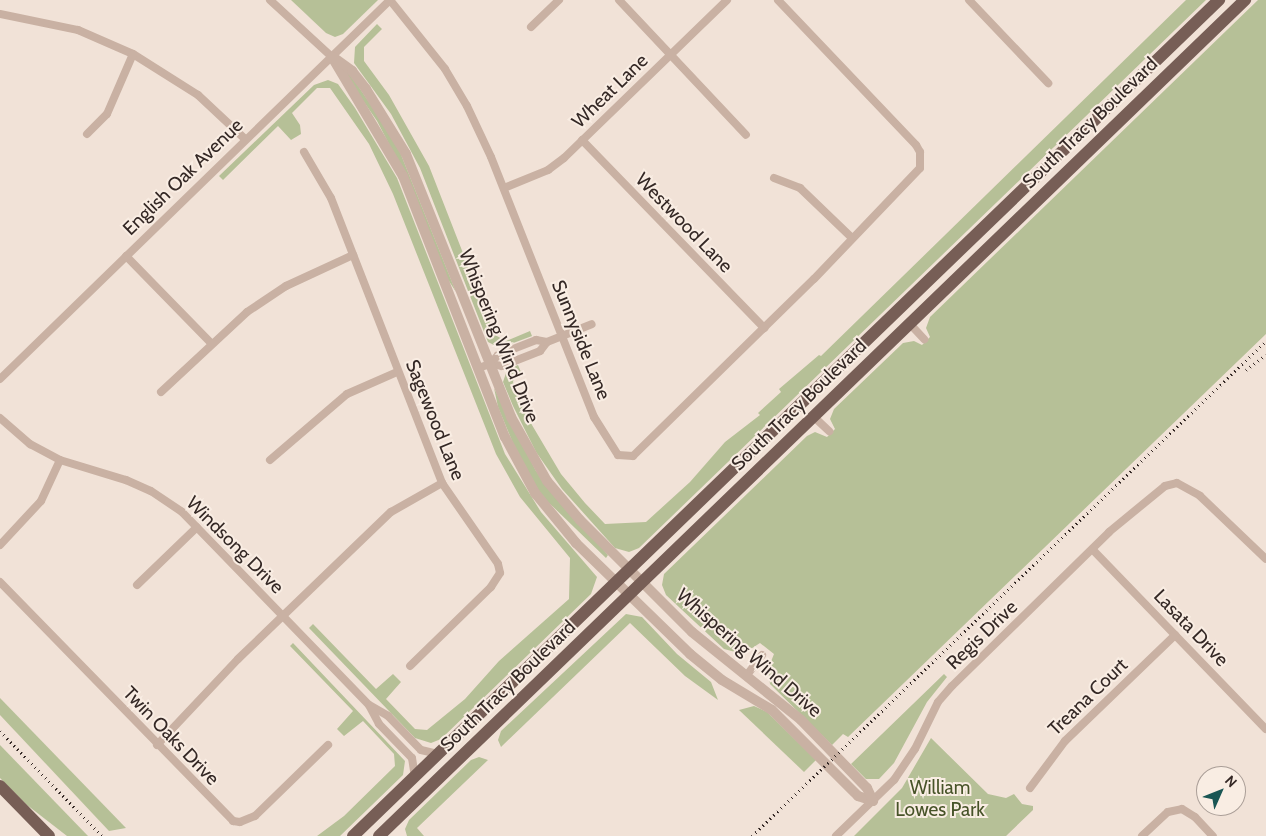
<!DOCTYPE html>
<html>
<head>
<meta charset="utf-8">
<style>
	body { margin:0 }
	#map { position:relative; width:1266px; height:836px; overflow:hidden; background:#f1e2d7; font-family:Cabin,sans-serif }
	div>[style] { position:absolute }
	.green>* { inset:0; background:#b6c097 }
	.minor>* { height:8px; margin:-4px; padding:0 4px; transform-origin:4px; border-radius:4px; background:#c9b1a3 }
	.tertiary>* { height:10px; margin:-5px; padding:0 5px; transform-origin:5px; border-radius:5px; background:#c9b1a3 }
	.primary>* { height:12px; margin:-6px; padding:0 6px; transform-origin:6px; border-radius:6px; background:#775e56 }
	.rail>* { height:3px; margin-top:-1.5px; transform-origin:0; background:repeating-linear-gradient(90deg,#342825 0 1px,transparent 0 5px) }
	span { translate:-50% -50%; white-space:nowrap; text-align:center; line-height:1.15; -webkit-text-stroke:4px #f9ede3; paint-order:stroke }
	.street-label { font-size:19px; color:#342825 }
	.park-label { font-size:19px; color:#475328 }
	.north { position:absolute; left:1196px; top:766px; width:50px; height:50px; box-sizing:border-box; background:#f9ede3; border:1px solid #aa9e97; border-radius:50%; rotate:46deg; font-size:14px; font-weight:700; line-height:20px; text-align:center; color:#342825 }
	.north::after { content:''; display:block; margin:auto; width:18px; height:22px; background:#1a5654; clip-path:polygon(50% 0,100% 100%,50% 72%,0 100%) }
</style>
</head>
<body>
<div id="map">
	<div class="green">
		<div style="clip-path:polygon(291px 0,378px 0,343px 34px,335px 37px,326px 33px)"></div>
		<div style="clip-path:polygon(1186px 0,1206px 0,639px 548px,629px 552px,615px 548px,562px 489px,536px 452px,513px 406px,503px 382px,507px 370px,518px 365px,521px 372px,515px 374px,513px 382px,532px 425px,561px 474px,585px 503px,605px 524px,646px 522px,690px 482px,725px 442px,760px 415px,758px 413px,781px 392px,779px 389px,819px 355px,821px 356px)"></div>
		<div style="clip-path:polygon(1258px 0,1266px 0,1266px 334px,848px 737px,843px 734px,832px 745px,770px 684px,768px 669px,774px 654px,760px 643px,743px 654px,724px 649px,666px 595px,662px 585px,664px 574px,807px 436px,815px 432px,827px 437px,835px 429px,830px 419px,834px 409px,903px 343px,914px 341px,922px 345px,930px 337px,926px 328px,930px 317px)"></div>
		<div style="clip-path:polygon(377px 24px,382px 29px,364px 47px,364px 61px,389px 95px,429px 166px,495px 335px,506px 341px,530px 331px,532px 336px,500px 348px,488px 342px,420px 168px,391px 114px,354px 63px,355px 47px)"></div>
		<div style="clip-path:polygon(348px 71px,396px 142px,456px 292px,445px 275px,402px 169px,377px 121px,344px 73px)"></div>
		<div style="clip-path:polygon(328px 80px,338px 84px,355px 108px,397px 178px,505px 454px,541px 512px,597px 577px,591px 594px,441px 739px,431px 743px,415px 738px,309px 628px,313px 624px,376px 689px,393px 674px,401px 682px,386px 699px,415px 729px,427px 730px,465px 699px,499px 661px,569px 599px,570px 558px,520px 497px,496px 454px,393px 194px,369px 144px,330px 88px,317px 88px,292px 113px,300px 125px,301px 134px,291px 140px,278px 126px,223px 180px,219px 176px,314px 85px)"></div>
		<div style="clip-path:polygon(494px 388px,536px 471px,608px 555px,606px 558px,544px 498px,525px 472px,498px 407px)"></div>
		<div style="clip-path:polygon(626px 614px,642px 617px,677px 654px,711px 682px,718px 700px,685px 676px,630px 623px,501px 747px,498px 740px,501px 731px)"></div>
		<div style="clip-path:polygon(293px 643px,405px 761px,403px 775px,340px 836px,317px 836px,344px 816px,395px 766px,394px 754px,363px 721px,344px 736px,337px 729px,353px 711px,290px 646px)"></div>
		<div style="clip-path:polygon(944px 674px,947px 677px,927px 702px,894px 763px,879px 779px,866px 779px,851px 764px)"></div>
		<div style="clip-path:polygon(0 698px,126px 828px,109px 831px,0 715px)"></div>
		<div style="clip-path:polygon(754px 706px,767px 712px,816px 760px,804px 772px,739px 710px)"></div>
		<div style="clip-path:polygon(931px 738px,988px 794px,1006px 798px,1014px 794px,1022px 804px,1033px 806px,1033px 810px,1006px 836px,854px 836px,902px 788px)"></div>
		<div style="clip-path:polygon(0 745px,88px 836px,67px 836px,27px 805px,0 778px)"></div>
		<div style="clip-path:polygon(479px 757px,488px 760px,417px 828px,424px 836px,407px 836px,405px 829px,409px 820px,471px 760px)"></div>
	</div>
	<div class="minor">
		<div style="left:270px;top:0;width:84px;rotate:42.6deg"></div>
		<div style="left:390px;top:0;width:88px;rotate:51.4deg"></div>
		<div style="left:445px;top:69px;width:43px;rotate:59.3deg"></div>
		<div style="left:467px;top:106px;width:56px;rotate:64.8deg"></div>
		<div style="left:491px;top:157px;width:280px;rotate:68.4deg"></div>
		<div style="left:594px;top:417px;width:45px;rotate:57.7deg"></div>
		<div style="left:618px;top:455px;width:15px;rotate:4deg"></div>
		<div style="left:633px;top:456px;width:253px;rotate:-44.4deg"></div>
		<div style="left:814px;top:279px;width:153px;rotate:-46.3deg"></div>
		<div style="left:920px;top:168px;width:16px;rotate:-90deg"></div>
		<div style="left:920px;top:152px;width:8px;rotate:-120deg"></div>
		<div style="left:916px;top:145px;width:200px;rotate:-133.6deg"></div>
		<div style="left:619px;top:0;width:185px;rotate:46.7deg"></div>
		<div style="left:969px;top:0;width:115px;rotate:46.4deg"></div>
		<div style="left:0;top:14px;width:80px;rotate:11.6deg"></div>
		<div style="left:78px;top:30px;width:60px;rotate:23.6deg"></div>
		<div style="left:133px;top:54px;width:77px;rotate:32.2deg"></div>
		<div style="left:198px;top:95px;width:64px;rotate:43.1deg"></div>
		<div style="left:531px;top:27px;width:39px;rotate:-44deg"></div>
		<div style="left:87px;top:134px;width:28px;rotate:-45deg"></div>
		<div style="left:107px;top:114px;width:65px;rotate:-66.6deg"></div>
		<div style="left:582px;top:140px;width:262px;rotate:45.9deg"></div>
		<div style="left:304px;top:152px;width:53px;rotate:59.6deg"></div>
		<div style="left:331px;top:198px;width:306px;rotate:68.7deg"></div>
		<div style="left:442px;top:483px;width:98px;rotate:55.3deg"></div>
		<div style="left:498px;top:564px;width:9px;rotate:77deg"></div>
		<div style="left:500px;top:573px;width:17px;rotate:123deg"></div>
		<div style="left:491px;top:587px;width:113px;rotate:135.7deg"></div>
		<div style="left:774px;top:178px;width:28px;rotate:21deg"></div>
		<div style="left:800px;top:188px;width:71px;rotate:43.9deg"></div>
		<div style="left:504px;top:188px;width:48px;rotate:-22.2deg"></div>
		<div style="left:548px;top:170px;width:20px;rotate:-37deg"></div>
		<div style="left:564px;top:158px;width:227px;rotate:-44.1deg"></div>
		<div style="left:126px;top:256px;width:122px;rotate:45.7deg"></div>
		<div style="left:910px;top:324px;width:21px;rotate:47deg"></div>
		<div style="left:490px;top:364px;width:12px;rotate:9deg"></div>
		<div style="left:502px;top:366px;width:41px;rotate:-21.5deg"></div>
		<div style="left:540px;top:351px;width:11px;rotate:-52deg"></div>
		<div style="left:478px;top:368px;width:13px;rotate:-18deg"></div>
		<div style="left:490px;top:364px;width:12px;rotate:-48deg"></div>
		<div style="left:498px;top:355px;width:41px;rotate:-21.5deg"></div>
		<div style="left:536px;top:340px;width:11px;rotate:10deg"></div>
		<div style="left:547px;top:342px;width:48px;rotate:-21.8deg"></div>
		<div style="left:0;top:379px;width:544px;rotate:-44.18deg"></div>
		<div style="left:161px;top:392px;width:117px;rotate:-42.9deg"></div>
		<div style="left:247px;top:312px;width:47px;rotate:-33.7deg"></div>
		<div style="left:286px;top:286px;width:74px;rotate:-24.8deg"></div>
		<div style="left:814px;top:417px;width:21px;rotate:43deg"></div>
		<div style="left:0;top:418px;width:40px;rotate:41deg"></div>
		<div style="left:30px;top:444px;width:34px;rotate:28deg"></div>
		<div style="left:60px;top:460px;width:69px;rotate:16.9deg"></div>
		<div style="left:126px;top:480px;width:27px;rotate:24deg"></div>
		<div style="left:151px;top:491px;width:37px;rotate:34deg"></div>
		<div style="left:182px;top:512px;width:269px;rotate:45.9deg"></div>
		<div style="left:369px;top:705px;width:21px;rotate:62deg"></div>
		<div style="left:379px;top:724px;width:47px;rotate:45.9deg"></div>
		<div style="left:412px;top:758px;width:18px;rotate:81deg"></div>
		<div style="left:270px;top:460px;width:101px;rotate:-40.6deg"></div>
		<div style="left:347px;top:394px;width:55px;rotate:-23.7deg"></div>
		<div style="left:0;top:545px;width:60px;rotate:-47deg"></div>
		<div style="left:41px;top:501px;width:45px;rotate:-65.1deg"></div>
		<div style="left:1093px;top:550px;width:249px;rotate:46deg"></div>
		<div style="left:0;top:582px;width:334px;rotate:45.7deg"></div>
		<div style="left:233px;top:821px;width:7px;rotate:8deg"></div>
		<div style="left:240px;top:822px;width:16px;rotate:-22deg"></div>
		<div style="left:255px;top:816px;width:102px;rotate:-44.2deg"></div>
		<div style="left:137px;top:585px;width:83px;rotate:-44deg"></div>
		<div style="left:747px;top:675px;width:25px;rotate:-53deg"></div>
		<div style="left:371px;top:706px;width:20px;rotate:30deg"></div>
		<div style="left:388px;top:716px;width:47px;rotate:45.9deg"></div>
		<div style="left:421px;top:750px;width:17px;rotate:13deg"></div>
		<div style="left:157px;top:745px;width:118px;rotate:-46.7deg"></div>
		<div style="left:238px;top:659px;width:212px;rotate:-43.9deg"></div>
		<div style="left:391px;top:512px;width:59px;rotate:-29.6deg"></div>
		<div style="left:1030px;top:788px;width:59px;rotate:-53.3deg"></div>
		<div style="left:1065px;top:741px;width:153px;rotate:-43.9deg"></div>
		<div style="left:836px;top:836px;width:81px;rotate:-44deg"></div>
		<div style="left:894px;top:780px;width:37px;rotate:-56deg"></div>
		<div style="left:915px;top:749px;width:52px;rotate:-63.9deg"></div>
		<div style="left:938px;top:702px;width:21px;rotate:-49deg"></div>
		<div style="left:952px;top:686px;width:220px;rotate:-44.4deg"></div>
		<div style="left:1109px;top:532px;width:72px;rotate:-39.4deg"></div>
		<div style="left:1165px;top:486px;width:12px;rotate:-14deg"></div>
		<div style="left:1177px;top:483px;width:26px;rotate:29deg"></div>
		<div style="left:1200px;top:496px;width:91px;rotate:43.7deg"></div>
		<div style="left:1142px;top:836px;width:35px;rotate:-43deg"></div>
		<div style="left:1168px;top:812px;width:14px;rotate:-12deg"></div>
		<div style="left:1182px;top:809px;width:15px;rotate:32deg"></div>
		<div style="left:1195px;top:817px;width:26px;rotate:47deg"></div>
	</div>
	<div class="tertiary">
		<div style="left:332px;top:57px;width:139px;rotate:59.2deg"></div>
		<div style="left:403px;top:176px;width:280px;rotate:68.7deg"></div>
		<div style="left:505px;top:437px;width:64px;rotate:61.8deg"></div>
		<div style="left:535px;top:493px;width:65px;rotate:50.6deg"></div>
		<div style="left:576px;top:543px;width:159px;rotate:44.2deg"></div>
		<div style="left:690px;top:654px;width:41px;rotate:39.1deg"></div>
		<div style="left:722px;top:680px;width:58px;rotate:31deg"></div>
		<div style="left:772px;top:710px;width:122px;rotate:45deg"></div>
		<div style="left:858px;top:796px;width:16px;rotate:18deg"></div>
		<div style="left:333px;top:57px;width:24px;rotate:36deg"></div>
		<div style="left:352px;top:71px;width:23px;rotate:52deg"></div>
		<div style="left:366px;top:89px;width:76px;rotate:58.4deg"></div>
		<div style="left:406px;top:154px;width:283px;rotate:68.2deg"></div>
		<div style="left:511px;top:417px;width:73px;rotate:60.6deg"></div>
		<div style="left:547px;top:481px;width:51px;rotate:49.8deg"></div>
		<div style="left:580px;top:520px;width:158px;rotate:45deg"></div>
		<div style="left:692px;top:632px;width:140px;rotate:38.9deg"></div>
		<div style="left:801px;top:720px;width:95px;rotate:45.9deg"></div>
		<div style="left:867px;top:788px;width:14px;rotate:65deg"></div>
	</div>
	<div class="primary">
		<div style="left:0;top:786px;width:70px;rotate:45.6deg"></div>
		<div style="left:353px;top:836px;width:1204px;rotate:-43.99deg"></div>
		<div style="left:379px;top:836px;width:1204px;rotate:-43.99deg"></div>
	</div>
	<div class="rail">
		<div style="left:1246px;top:370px;width:25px;rotate:-37deg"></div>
		<div style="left:0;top:731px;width:146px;rotate:45.8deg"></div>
		<div style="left:752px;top:836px;width:714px;rotate:-43.92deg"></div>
	</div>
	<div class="street-label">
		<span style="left:610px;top:91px;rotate:-44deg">Wheat Lane</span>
		<span style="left:1090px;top:123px;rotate:-44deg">South Tracy Boulevard</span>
		<span style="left:183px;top:177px;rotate:-44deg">English Oak Avenue</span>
		<span style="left:684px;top:223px;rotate:46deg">Westwood Lane</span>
		<span style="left:499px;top:336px;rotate:68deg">Whispering Wind Drive</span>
		<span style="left:581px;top:340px;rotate:68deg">Sunnyside Lane</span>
		<span style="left:799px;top:405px;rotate:-44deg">South Tracy Boulevard</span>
		<span style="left:435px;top:420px;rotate:68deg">Sagewood Lane</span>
		<span style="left:235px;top:545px;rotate:45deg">Windsong Drive</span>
		<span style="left:1191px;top:628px;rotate:46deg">Lasata Drive</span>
		<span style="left:982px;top:635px;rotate:-44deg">Regis Drive</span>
		<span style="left:749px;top:653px;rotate:41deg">Whispering Wind Drive</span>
		<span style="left:508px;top:686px;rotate:-44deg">South Tracy Boulevard</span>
		<span style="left:1088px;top:697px;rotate:-44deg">Treana Court</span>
		<span style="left:171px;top:736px;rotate:46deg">Twin Oaks Drive</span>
	</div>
	<div class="park-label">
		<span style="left:940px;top:799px">William<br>Lowes Park</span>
	</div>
	<div class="north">N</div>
</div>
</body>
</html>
